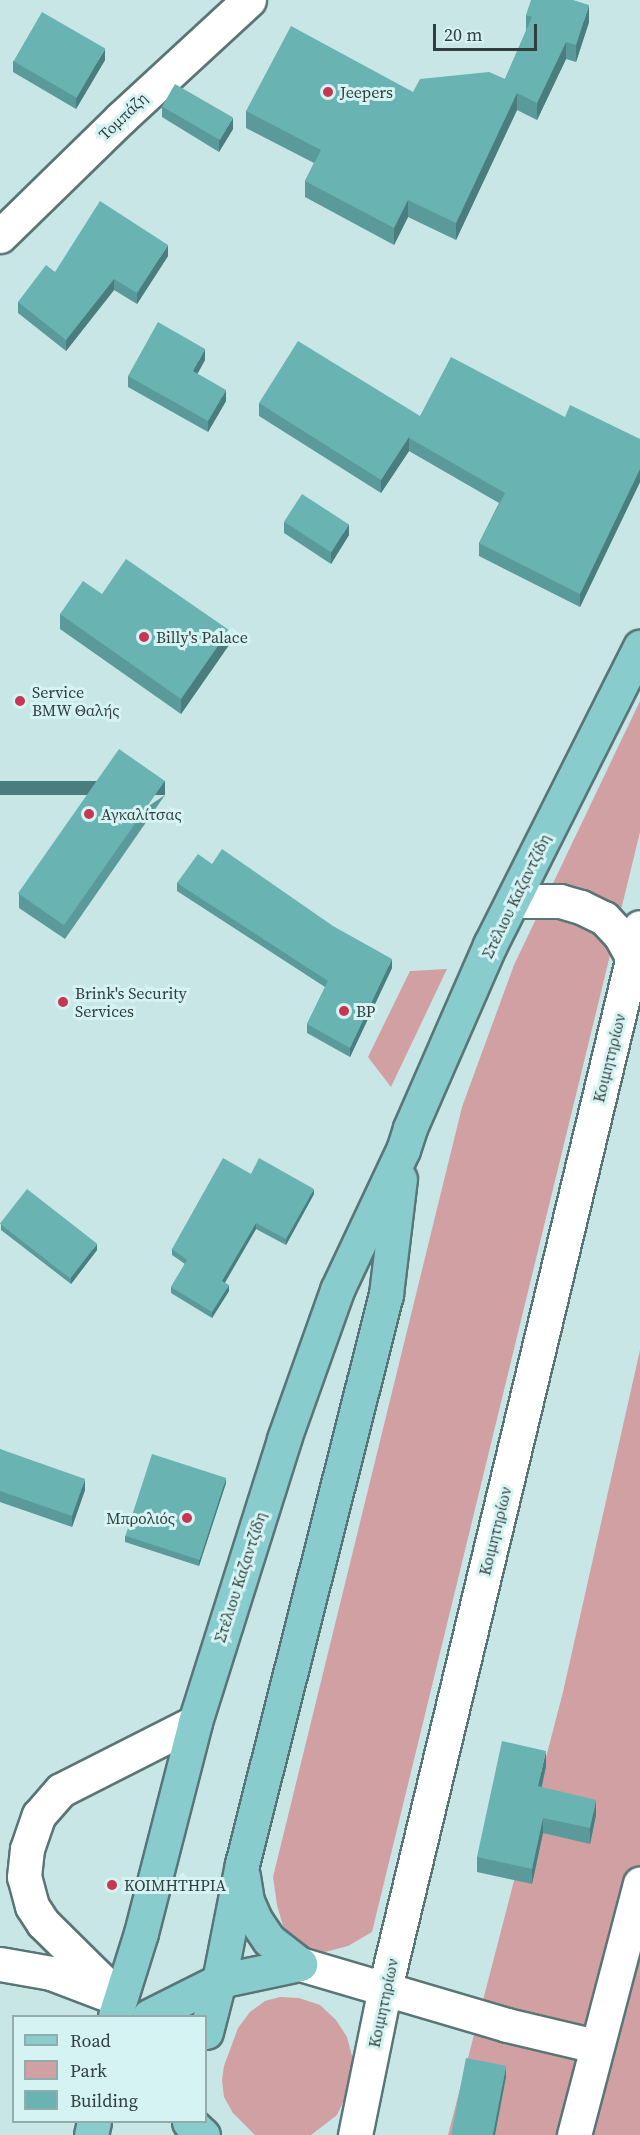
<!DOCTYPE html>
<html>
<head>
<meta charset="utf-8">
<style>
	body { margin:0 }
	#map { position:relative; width:640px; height:2135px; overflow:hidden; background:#c8e6e6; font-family:"Source Serif 4",serif }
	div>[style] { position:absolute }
	.green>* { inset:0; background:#d1a0a3 }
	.roads { filter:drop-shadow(2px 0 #5a7575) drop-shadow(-2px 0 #5a7575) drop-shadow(0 2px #5a7575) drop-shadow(0 -2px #5a7575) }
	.minor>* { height:33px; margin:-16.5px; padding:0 16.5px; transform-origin:16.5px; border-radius:16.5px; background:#fff }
	.major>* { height:33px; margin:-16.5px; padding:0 16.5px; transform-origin:16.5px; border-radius:16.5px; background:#88cccd }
	.wall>* { inset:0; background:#5a9a9a }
	.shaded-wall>* { inset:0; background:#4a7d7d; transform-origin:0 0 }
	.building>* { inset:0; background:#69b3b3; transform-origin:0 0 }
	.dots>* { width:16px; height:16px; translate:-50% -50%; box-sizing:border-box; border:3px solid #d5f3f3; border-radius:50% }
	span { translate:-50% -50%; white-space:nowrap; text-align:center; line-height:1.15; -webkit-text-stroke:6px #d5f3f3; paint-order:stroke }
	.poi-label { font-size:16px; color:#323e3e }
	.left { translate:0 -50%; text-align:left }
	.right { translate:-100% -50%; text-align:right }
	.street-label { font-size:16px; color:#323e3e }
	.legend { position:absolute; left:12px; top:2015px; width:195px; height:108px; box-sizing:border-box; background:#d5f3f3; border:2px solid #94abab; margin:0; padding:8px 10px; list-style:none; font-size:18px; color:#323e3e }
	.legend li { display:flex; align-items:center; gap:12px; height:30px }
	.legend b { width:30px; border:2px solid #94abab }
	.scale { position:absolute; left:433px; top:24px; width:104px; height:27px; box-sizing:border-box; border:3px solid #323e3e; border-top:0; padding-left:8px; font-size:18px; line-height:21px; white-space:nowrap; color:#323e3e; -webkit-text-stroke:4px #d5f3f3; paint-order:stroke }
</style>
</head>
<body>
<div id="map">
	<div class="green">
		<div style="clip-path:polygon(640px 701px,640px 832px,372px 1932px,348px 1946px,321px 1953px,304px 1948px,285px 1933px,277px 1905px,273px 1877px,462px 1107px,514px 965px)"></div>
		<div style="clip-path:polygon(447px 969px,391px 1087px,368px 1057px,410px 971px)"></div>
		<div style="clip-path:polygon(640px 1350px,640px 2135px,448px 2135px,563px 1692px)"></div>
		<div style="clip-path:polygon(280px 1997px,299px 1998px,320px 2005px,336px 2020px,347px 2037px,352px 2056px,351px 2079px,345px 2098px,337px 2115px,311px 2135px,255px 2135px,233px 2113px,224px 2097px,222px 2080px,224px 2066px,238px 2028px,250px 2012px,265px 2001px)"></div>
	</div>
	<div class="roads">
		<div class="minor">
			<div style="left:0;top:236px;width:169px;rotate:-44.3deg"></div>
			<div style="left:121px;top:118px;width:174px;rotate:-42.7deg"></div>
			<div style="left:513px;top:901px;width:47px"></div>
			<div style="left:560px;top:901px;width:22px;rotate:16deg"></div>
			<div style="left:581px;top:907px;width:25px;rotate:26deg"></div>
			<div style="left:604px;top:918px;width:23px;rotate:47deg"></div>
			<div style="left:620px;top:935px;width:26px;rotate:61deg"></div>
			<div style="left:0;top:1964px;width:52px;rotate:10deg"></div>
			<div style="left:51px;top:1973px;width:62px;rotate:20.8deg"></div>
			<div style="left:300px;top:1964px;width:216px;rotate:16.4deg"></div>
			<div style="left:507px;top:2025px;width:91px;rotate:13.3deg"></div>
			<div style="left:119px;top:1998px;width:107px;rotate:-135.4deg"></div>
			<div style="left:43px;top:1923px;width:20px;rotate:-123deg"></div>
			<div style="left:32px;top:1906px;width:30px;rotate:-105deg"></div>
			<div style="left:24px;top:1877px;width:28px;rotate:-84deg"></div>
			<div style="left:27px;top:1849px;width:36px;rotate:-71deg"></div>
			<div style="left:39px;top:1815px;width:33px;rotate:-49deg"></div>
			<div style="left:61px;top:1790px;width:150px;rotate:-26.9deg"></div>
			<div style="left:355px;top:2135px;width:150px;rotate:-78.5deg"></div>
			<div style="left:385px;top:1988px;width:1091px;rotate:-76.49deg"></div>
			<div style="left:574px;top:2135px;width:260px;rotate:-75.3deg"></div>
		</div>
		<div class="major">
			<div style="left:243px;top:1876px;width:25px;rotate:81deg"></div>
			<div style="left:247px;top:1901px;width:22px;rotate:66deg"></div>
			<div style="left:256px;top:1921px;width:23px;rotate:56deg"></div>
			<div style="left:269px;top:1940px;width:39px;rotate:38deg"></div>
			<div style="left:115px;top:2016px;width:87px;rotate:-72.6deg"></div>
			<div style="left:141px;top:1933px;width:218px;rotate:-75.6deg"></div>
			<div style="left:195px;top:1722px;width:297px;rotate:-72.5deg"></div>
			<div style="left:284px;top:1439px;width:158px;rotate:-70.4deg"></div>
			<div style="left:337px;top:1290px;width:155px;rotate:-64.8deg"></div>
			<div style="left:403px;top:1150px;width:23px;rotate:-72deg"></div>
			<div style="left:410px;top:1128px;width:200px;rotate:-66.4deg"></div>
			<div style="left:490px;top:945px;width:334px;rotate:-63.3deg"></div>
			<div style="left:149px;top:2016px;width:78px;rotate:-26.6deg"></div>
			<div style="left:219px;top:1981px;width:83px;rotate:-11.9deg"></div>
			<div style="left:206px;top:2032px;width:53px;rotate:-75.7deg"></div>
			<div style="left:219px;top:1981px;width:119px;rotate:-78.9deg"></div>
			<div style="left:242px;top:1864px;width:588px;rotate:-75.82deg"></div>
			<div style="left:386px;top:1294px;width:116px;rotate:-83.1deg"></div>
			<div style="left:189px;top:2122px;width:19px;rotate:43deg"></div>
			<div style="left:91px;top:2135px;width:13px;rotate:-77deg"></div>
		</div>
	</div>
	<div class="wall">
		<div style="clip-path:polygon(526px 15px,589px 22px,576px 62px,566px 59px,537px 120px,517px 110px,456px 240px,408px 217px,394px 245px,305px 197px,305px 181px,314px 163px,246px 128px,246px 111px,413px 92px,505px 79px,526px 31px)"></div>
		<div style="clip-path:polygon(105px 60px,76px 109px,13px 72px,13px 61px)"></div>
		<div style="clip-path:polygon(162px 106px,233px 129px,219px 152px,162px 117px)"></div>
		<div style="clip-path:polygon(168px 256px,137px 304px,114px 290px,66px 351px,18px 313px,18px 302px,55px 272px)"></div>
		<div style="clip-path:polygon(205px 360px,197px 374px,226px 401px,208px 432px,128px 387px,128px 376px)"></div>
		<div style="clip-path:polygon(259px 403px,420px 416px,565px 417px,640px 439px,640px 482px,580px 607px,479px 556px,479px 543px,499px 503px,409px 451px,381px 493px,259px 416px)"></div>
		<div style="clip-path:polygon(284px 522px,349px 535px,331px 564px,284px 533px)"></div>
		<div style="clip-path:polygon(102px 594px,229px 645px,181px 714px,60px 629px,60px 614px)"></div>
		<div style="clip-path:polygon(165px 795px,65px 939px,19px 908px,19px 894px)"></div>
		<div style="clip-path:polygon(212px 864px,392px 968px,350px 1057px,307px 1033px,307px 1024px,325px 987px,177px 891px,177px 883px)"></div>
		<div style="clip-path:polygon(251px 1174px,314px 1194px,286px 1245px,256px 1229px,225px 1283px,229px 1291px,212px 1318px,171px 1293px,171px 1287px,185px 1264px,172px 1255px,172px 1249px)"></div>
		<div style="clip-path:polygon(1px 1224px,97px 1250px,71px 1284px,1px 1230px)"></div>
		<div style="clip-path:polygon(0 1449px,85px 1490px,72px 1527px,0 1502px)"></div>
		<div style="clip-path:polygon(226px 1483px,199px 1566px,125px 1542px,125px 1536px)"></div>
		<div style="clip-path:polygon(546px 1766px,542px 1787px,596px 1815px,590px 1844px,543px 1833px,532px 1884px,477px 1872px,477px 1857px)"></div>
	</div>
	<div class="shaded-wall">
		<div style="clip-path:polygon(589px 5px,589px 22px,576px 62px,576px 45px)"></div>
		<div style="clip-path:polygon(566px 42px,566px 59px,537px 120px,537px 103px)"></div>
		<div style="clip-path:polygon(105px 49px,105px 60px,76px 109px,76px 98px)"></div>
		<div style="clip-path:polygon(517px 93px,517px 110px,456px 240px,456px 223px)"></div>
		<div style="clip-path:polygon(233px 118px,233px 129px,219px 152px,219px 140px)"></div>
		<div style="clip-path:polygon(408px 200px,408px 217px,394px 245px,394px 228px)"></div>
		<div style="clip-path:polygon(168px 245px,168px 256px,137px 304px,137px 293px)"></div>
		<div style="clip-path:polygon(114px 279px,114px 290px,66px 351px,66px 340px)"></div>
		<div style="clip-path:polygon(205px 349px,205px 360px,193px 382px,193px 371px)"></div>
		<div style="clip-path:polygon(226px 390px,226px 401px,208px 432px,208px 421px)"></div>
		<div style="clip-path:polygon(411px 434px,409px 438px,409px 451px,381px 493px,381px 480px)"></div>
		<div style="clip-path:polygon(640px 469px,640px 482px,580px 607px,580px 594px)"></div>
		<div style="clip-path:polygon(349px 524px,349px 535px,331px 564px,331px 553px)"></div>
		<div style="clip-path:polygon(229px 630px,229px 645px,181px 714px,181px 699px)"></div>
		<div style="left:165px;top:781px;width:14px;height:175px;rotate:90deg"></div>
		<div style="clip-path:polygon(392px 959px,392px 968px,350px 1057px,350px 1048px)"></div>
		<div style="clip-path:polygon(314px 1189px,314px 1194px,286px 1245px,286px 1239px)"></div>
		<div style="clip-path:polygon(256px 1223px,256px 1229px,222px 1287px,222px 1281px)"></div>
		<div style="clip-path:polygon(97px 1244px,97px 1250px,71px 1284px,71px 1278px)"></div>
		<div style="clip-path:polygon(229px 1285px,229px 1291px,212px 1318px,212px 1312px)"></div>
		<div style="clip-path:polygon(226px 1478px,226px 1483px,199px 1566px,199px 1560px)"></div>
		<div style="clip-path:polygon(85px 1479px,85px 1490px,72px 1527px,72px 1516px)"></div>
		<div style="clip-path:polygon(546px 1751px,546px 1766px,538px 1801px,538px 1786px)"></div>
		<div style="clip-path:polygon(596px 1800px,596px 1815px,590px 1844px,590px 1828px)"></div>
		<div style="clip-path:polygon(543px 1818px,543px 1833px,532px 1884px,532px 1869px)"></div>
		<div style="clip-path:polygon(506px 2066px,506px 2077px,495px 2135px,492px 2135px)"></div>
	</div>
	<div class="building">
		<div style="clip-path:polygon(531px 0,573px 0,589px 5px,576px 45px,566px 42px,537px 103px,517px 93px,456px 223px,408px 200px,394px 228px,305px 181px,321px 150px,246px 111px,291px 26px,413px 92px,420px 79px,489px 72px,505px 79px,532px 17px,526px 15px)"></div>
		<div style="left:42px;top:12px;width:73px;height:57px;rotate:30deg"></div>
		<div style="left:175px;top:84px;width:67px;height:26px;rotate:30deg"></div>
		<div style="clip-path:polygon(100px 201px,168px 245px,137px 293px,114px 279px,66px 340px,18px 302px,46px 265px,55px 272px)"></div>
		<div style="clip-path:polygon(158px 322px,205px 349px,193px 371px,226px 390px,208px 421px,128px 376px)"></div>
		<div style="clip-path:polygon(298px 341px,420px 416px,451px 357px,565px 417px,570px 405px,640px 439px,640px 469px,580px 594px,479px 543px,505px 493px,409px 438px,411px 434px,381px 480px,259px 403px)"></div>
		<div style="left:302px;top:494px;width:56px;height:33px;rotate:33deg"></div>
		<div style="clip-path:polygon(126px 559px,229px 630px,181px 699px,60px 614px,83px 581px,102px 594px)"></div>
		<div style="left:119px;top:749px;width:56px;height:176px;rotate:35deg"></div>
		<div style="clip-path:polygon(222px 849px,333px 926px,392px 959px,350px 1048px,307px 1024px,328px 981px,177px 883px,198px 854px,212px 864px)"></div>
		<div style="clip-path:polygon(223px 1158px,251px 1174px,259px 1158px,314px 1189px,286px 1239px,256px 1223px,222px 1281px,229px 1285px,212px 1312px,171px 1287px,187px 1260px,172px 1249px)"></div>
		<div style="left:27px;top:1189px;width:89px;height:44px;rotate:38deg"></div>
		<div style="clip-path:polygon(0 1449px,85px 1479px,72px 1516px,0 1491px)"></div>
		<div style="left:152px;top:1454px;width:78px;height:86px;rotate:18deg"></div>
		<div style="clip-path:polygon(502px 1741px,546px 1751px,538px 1786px,596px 1800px,590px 1828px,543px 1818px,532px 1869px,477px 1857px)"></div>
		<div style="left:466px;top:2058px;width:41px;height:78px;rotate:11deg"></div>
	</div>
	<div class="dots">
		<div style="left:328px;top:92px;background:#c73751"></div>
		<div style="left:144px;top:637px;background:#c73751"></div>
		<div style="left:20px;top:701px;background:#c73751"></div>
		<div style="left:89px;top:814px;background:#c73751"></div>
		<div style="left:63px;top:1002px;background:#c73751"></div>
		<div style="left:344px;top:1011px;background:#c73751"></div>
		<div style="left:187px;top:1518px;background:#c73751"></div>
		<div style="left:112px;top:1885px;background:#c73751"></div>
	</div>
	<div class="poi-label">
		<span class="left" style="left:340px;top:92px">Jeepers</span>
		<span class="left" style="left:156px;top:637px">Billy's Palace</span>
		<span class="left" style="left:32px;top:701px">Service<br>BMW Θαλής</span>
		<span class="left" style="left:101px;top:814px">Αγκαλίτσας</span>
		<span class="left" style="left:75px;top:1002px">Brink's Security<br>Services</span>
		<span class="left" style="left:356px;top:1011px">BP</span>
		<span class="right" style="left:175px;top:1518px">Μπρολιός</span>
		<span class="left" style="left:124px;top:1885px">ΚΟΙΜΗΤΗΡΙΑ</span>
	</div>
	<div class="street-label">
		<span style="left:123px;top:116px;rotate:-44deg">Τομπάζη</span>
		<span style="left:516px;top:896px;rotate:-64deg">Στέλιου Καζαντζίδη</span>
		<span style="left:609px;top:1058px;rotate:-76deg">Κοιμητηρίων</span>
		<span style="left:495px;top:1531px;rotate:-76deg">Κοιμητηρίων</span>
		<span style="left:240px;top:1577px;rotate:-72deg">Στέλιου Καζαντζίδη</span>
		<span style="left:383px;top:2003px;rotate:-78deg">Κοιμητηρίων</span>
	</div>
	<ul class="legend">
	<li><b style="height:8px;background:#88cccd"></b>Road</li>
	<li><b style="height:16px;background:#d1a0a3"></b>Park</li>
	<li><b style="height:16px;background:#69b3b3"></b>Building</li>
	</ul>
	<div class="scale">20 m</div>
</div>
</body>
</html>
